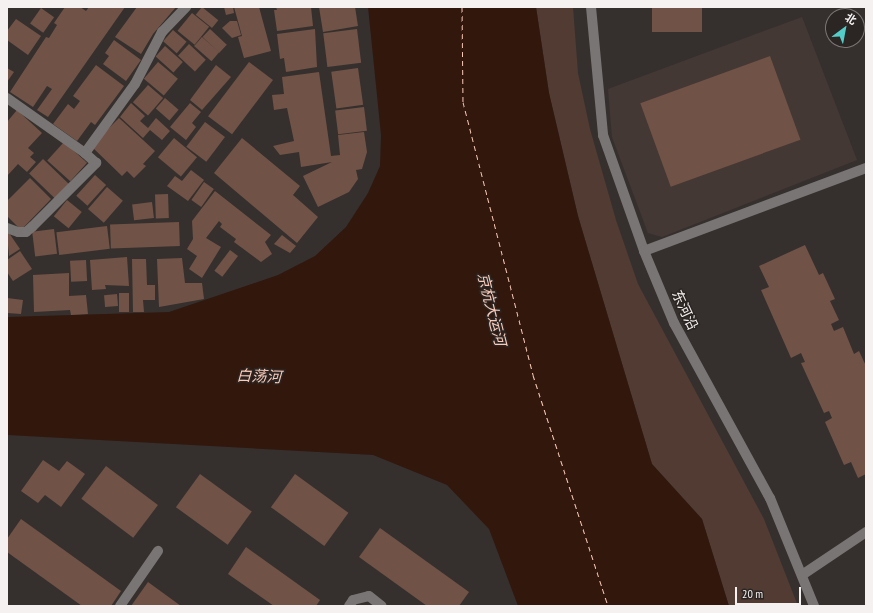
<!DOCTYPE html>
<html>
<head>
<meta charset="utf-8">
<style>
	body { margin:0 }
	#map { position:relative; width:873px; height:613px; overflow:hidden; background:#35302e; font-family:"PT Sans Narrow","Noto Sans SC",sans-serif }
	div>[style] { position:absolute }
	.built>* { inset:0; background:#443834 }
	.green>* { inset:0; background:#513b33 }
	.water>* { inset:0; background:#32170d }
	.ferry>* { height:1px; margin-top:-0.5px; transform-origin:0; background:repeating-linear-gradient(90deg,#fbcab8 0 5px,transparent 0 9px) }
	.building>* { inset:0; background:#715246; transform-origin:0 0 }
	.minor>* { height:10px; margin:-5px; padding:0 5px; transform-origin:5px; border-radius:5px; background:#787574 }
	span { translate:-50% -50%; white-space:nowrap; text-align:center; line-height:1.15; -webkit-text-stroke:3px #2b2624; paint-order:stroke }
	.street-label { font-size:14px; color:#f5f1f0 }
	.water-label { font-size:15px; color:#fbcab8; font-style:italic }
	.frame { position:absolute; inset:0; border:8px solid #f5f1f0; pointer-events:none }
	.north { position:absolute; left:825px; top:8px; width:40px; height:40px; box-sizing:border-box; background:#2b2624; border:1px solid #7c7776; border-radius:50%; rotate:32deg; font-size:11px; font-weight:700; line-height:16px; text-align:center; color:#f5f1f0 }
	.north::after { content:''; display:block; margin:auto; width:14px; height:18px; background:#54cdc8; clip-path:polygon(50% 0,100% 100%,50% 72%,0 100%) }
	.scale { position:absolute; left:735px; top:587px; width:66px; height:18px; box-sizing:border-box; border:2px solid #f5f1f0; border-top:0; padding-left:5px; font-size:12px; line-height:14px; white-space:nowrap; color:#f5f1f0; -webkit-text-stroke:3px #2b2624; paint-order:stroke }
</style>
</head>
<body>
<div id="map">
	<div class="built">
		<div style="clip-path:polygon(802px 17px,857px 160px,662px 237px,648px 233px,612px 137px,608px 89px)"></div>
	</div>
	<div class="green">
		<div style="clip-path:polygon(536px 7px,573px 7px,578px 73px,590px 129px,616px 220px,638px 284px,764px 519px,798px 606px,729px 606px,702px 519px,652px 464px,578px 216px,549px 93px)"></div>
	</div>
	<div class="water">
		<div style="clip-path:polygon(368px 7px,536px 7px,549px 93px,578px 216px,652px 464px,702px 519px,729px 606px,518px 606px,489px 529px,447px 485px,373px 455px,7px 435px,7px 317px,169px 312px,278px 275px,315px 256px,346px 227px,368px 193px,380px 166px,381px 135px)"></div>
	</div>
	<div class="ferry">
		<div style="left:462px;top:7px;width:95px;rotate:89.4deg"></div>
		<div style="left:463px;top:102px;width:282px;rotate:75.6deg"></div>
		<div style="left:533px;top:375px;width:243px;rotate:72deg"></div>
	</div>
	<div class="building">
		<div style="clip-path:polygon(65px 7px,80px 7px,86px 11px,89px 7px,125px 7px,48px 117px,37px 110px,52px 89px,47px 86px,33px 107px,10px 92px,46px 37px,49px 38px,57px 25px,54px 23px)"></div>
		<div style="clip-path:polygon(137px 7px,176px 7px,153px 34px,141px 54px,115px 37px)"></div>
		<div style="left:202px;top:7px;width:21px;height:10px;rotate:39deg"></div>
		<div style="clip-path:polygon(224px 7px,233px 7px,234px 13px,226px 15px)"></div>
		<div style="clip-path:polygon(234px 7px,259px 7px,271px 51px,244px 58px,238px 37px,242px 36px)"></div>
		<div style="clip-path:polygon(276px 7px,311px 7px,313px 26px,277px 31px,274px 10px,277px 10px)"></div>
		<div style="clip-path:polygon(319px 7px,355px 7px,358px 26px,323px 32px)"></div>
		<div style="left:652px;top:7px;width:50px;height:25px"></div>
		<div style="left:41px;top:8px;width:16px;height:19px;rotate:35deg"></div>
		<div style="left:192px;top:13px;width:22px;height:23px;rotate:39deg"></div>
		<div style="clip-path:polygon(16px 19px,41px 36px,28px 55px,7px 40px,7px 31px)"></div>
		<div style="clip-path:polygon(230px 21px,237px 21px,241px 35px,232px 38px,222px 28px)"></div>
		<div style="left:210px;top:29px;width:23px;height:11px;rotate:43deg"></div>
		<div style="clip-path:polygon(315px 29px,317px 67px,286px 72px,284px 58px,280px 59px,277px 34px)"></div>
		<div style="left:357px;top:29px;width:34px;height:34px;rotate:83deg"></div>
		<div style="left:173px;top:30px;width:18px;height:15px;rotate:41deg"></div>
		<div style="left:202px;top:37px;width:23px;height:12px;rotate:41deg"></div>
		<div style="clip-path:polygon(114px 40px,141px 60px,126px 81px,103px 64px,109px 56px,105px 53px)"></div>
		<div style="left:189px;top:44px;width:23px;height:16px;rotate:43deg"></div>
		<div style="left:165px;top:46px;width:24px;height:14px;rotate:42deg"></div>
		<div style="left:770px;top:56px;width:89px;height:138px;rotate:70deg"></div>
		<div style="left:158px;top:62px;width:26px;height:22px;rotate:40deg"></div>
		<div style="left:249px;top:62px;width:30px;height:68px;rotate:37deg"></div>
		<div style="clip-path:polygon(96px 65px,124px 86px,95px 125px,91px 122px,77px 141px,53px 124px,68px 104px,74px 109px,80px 101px,73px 96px)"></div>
		<div style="clip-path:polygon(216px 65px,231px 77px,202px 110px,190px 100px)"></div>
		<div style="clip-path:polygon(7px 68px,14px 72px,7px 82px)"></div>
		<div style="left:358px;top:68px;width:37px;height:27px;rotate:82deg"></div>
		<div style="clip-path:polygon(319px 72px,331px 156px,340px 155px,338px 135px,364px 132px,367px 152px,362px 169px,356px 170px,358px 179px,349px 192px,318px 207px,303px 176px,332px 162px,301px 167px,299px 152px,280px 155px,273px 146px,294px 141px,287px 108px,274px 110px,272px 95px,284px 94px,282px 77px)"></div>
		<div style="left:148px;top:85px;width:20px;height:23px;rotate:41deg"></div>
		<div style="left:165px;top:98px;width:18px;height:14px;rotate:41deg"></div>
		<div style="clip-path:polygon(131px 103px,145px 116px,140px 121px,148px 128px,156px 118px,170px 131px,162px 140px,150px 130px,143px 138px,120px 117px)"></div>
		<div style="clip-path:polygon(190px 103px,201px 112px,192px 123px,196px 127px,186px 140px,170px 127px)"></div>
		<div style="left:364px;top:107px;width:24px;height:29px;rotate:83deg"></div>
		<div style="clip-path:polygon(17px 110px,42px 133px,28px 148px,34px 153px,30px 157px,36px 162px,27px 172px,18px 164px,7px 176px,7px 122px)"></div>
		<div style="clip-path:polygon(119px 118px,155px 151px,143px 164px,146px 166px,134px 178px,127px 171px,122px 176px,91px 146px)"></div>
		<div style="left:205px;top:122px;width:25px;height:31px;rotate:37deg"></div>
		<div style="left:174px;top:138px;width:30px;height:25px;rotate:40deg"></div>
		<div style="clip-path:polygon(242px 138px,300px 186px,293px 195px,318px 217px,297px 243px,214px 173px)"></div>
		<div style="left:64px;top:142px;width:31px;height:25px;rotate:42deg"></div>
		<div style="left:43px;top:159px;width:36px;height:20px;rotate:44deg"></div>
		<div style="clip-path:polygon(191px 170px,204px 180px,188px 201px,167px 186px,175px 176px,182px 181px)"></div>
		<div style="left:95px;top:175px;width:15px;height:28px;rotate:42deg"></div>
		<div style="clip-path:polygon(30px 178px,51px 199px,21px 230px,7px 216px,7px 201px)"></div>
		<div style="left:204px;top:182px;width:12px;height:22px;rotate:35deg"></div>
		<div style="left:107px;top:187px;width:21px;height:29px;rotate:41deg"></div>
		<div style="clip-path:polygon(215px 191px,271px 235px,265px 242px,272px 254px,261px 262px,234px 242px,236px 239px,220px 227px,222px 224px,219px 221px,206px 238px,221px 247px,202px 278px,189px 269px,197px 256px,187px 249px,193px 239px,192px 221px)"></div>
		<div style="left:168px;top:194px;width:24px;height:13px;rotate:88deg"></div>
		<div style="left:67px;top:200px;width:19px;height:21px;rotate:39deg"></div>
		<div style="left:152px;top:202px;width:16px;height:20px;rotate:83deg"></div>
		<div style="left:179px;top:222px;width:24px;height:69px;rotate:88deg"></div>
		<div style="left:107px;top:226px;width:23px;height:51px;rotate:83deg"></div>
		<div style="left:54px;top:229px;width:25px;height:22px;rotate:83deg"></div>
		<div style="clip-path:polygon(9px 233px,20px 249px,9px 256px,7px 234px)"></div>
		<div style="clip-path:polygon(282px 235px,296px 246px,290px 253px,274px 244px)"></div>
		<div style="clip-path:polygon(805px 245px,819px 275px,823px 273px,835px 299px,830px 301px,839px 320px,831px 324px,834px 331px,843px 327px,854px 354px,859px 351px,866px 366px,866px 474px,858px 478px,851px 462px,844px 465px,825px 422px,832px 418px,829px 411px,824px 413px,801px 363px,805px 362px,801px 353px,791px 358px,761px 290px,769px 287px,759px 266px)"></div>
		<div style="left:230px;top:250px;width:10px;height:26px;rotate:37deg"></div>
		<div style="clip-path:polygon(20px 251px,32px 269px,13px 281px,7px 272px,7px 260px)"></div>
		<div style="clip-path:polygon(127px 257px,129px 286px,105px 285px,106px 289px,92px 290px,90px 260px)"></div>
		<div style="clip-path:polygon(182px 258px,185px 283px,202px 283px,204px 299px,159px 307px,157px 259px)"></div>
		<div style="clip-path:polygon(132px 259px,146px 259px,147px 285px,155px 285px,155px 300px,143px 300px,144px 312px,133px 312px)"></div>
		<div style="left:86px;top:260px;width:21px;height:16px;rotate:87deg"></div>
		<div style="clip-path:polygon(69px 273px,69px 296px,86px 295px,88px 314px,71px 315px,70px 310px,34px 312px,33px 275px)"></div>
		<div style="left:119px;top:293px;width:10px;height:19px"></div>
		<div style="left:117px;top:294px;width:12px;height:13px;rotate:85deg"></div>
		<div style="clip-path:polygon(7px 298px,23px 300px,21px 314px,7px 313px)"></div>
		<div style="clip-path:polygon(43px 460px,59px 471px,67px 461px,85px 474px,61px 507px,45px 495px,38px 503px,21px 491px)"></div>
		<div style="left:106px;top:466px;width:65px;height:41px;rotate:37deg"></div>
		<div style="left:200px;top:474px;width:64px;height:41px;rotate:36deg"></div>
		<div style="left:295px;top:474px;width:66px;height:41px;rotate:36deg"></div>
		<div style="clip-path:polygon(21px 519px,121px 591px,111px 606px,82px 606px,7px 552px,7px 539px)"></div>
		<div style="clip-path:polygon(380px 528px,469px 592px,459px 606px,427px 606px,359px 557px)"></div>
		<div style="clip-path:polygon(246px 547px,320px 600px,316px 606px,274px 606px,228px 574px)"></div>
		<div style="clip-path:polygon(148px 582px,181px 606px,131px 606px)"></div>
	</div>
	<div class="minor">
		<div style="left:591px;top:7px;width:129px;rotate:84.6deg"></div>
		<div style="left:603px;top:135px;width:123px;rotate:70.5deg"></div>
		<div style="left:644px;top:251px;width:78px;rotate:67.4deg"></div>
		<div style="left:674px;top:323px;width:200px;rotate:61.3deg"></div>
		<div style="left:770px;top:498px;width:117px;rotate:67.8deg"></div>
		<div style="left:7px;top:98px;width:95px;rotate:35.2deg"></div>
		<div style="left:85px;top:153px;width:85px;rotate:-54.1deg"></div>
		<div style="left:135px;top:84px;width:59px;rotate:-62.6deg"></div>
		<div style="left:162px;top:32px;width:35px;rotate:-46deg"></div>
		<div style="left:7px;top:228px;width:12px;rotate:20deg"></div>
		<div style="left:18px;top:232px;width:8px"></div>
		<div style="left:26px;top:232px;width:8px;rotate:-40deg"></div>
		<div style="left:32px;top:227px;width:91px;rotate:-45deg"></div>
		<div style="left:96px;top:163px;width:15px;rotate:-138deg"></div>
		<div style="left:644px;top:251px;width:237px;rotate:-20.5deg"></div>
		<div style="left:802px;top:575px;width:77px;rotate:-33.9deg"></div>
		<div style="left:120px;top:606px;width:67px;rotate:-55.4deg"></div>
		<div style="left:349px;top:606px;width:7px;rotate:-56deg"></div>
		<div style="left:353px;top:600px;width:16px;rotate:-14deg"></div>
		<div style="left:369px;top:596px;width:16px;rotate:38deg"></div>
	</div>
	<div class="street-label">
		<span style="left:685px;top:310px;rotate:65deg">东河沿</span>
	</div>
	<div class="water-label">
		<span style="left:492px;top:309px;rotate:76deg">京杭大运河</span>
		<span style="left:259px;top:376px;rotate:2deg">白荡河</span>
	</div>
	<div class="frame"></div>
	<div class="north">北</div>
	<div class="scale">20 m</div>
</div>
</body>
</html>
